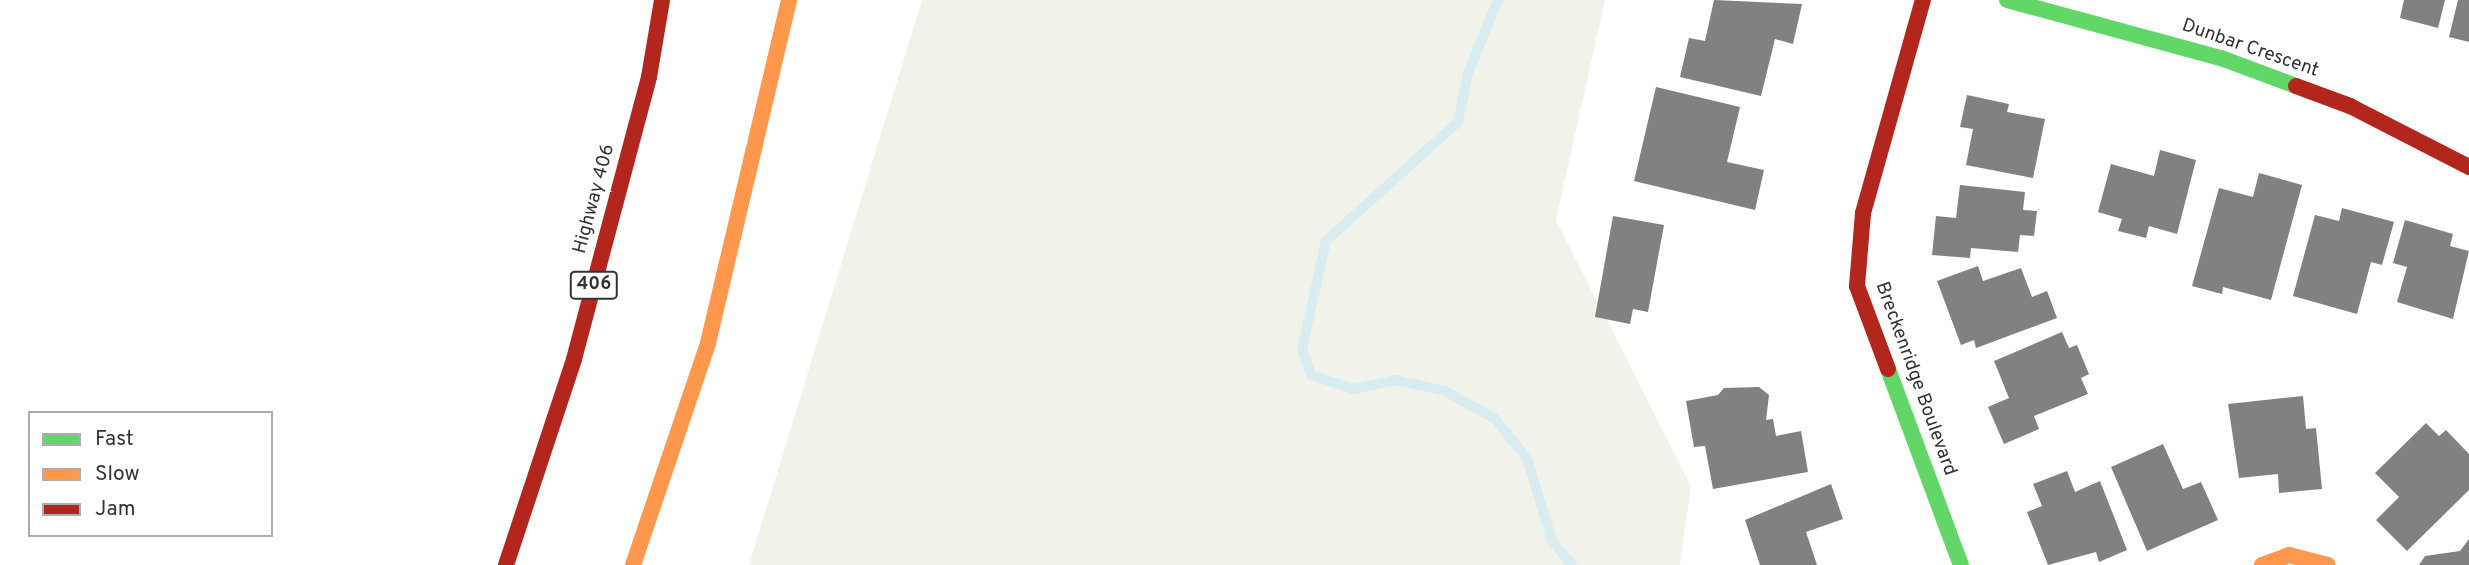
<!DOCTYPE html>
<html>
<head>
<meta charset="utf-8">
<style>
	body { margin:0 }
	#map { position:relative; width:2469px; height:565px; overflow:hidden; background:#fff; font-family:Overpass,sans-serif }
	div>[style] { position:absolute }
	.green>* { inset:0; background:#f1f3eb }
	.stream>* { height:10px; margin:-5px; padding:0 5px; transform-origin:5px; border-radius:5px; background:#d9ecf0 }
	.building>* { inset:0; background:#818181 }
	.fast>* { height:16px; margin:-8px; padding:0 8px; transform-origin:8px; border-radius:8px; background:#63d668 }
	.slow>* { height:16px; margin:-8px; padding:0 8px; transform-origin:8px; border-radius:8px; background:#ff974d }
	.jam>* { height:16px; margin:-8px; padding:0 8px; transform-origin:8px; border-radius:8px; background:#b3261e }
	span { translate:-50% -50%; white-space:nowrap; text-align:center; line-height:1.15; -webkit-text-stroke:7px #fff; paint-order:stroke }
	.shield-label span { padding:2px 5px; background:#fff; border:2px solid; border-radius:5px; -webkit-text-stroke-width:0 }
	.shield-label { font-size:18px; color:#333; font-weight:700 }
	.street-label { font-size:19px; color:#333 }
	.legend { position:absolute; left:28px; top:411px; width:245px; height:126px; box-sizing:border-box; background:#fff; border:2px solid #adadad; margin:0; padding:9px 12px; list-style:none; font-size:21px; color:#333 }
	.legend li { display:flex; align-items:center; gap:14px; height:35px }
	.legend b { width:35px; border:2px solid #adadad }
</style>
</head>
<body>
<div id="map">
	<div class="green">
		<div style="clip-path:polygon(922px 0,1605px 0,1556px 220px,1691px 486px,1680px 565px,749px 565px)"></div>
	</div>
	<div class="stream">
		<div style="left:1498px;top:0;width:79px;rotate:112.3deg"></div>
		<div style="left:1468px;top:73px;width:50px;rotate:101.5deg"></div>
		<div style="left:1458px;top:122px;width:178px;rotate:138deg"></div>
		<div style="left:1326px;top:241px;width:111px;rotate:102.5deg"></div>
		<div style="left:1302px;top:349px;width:28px;rotate:71deg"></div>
		<div style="left:1311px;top:375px;width:44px;rotate:18.4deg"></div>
		<div style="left:1353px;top:389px;width:44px;rotate:-11.8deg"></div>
		<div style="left:1396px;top:380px;width:50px;rotate:12.7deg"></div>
		<div style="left:1445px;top:391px;width:56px;rotate:28.9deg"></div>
		<div style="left:1494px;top:418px;width:52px;rotate:50.5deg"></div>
		<div style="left:1527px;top:458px;width:87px;rotate:73.2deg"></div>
		<div style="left:1552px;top:541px;width:31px;rotate:50deg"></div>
	</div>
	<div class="building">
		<div style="clip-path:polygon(1714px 0,1802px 4px,1793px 44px,1775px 39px,1761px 96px,1680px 77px,1689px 38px,1705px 41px)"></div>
		<div style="clip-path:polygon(2404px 0,2445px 0,2438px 28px,2400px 18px)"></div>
		<div style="clip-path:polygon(2458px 0,2469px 0,2469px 42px,2449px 37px)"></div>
		<div style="clip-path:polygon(1656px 87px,1740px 107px,1727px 162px,1764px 170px,1755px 210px,1634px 181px)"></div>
		<div style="clip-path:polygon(1967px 95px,2009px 104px,2007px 112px,2045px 119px,2033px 178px,1966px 165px,1973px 129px,1960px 127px)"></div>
		<div style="clip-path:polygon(2160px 150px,2196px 160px,2177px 234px,2149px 226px,2146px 238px,2118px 231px,2122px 219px,2098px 212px,2111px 164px,2154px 176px)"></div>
		<div style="clip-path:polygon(2259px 173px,2302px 185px,2271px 300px,2223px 287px,2222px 294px,2192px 286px,2219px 188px,2253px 197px)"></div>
		<div style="clip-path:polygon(1960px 185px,2025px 192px,2023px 210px,2037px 211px,2034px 236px,2020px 235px,2018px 252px,1971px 248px,1970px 258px,1932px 255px,1936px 216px,1956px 218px)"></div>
		<div style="clip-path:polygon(2342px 208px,2394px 222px,2382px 265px,2371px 262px,2357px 314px,2293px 296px,2315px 215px,2339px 221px)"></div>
		<div style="clip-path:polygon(1613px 216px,1664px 225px,1648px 312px,1633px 309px,1630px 324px,1595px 317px)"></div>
		<div style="clip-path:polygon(2405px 220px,2453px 234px,2450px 246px,2469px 251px,2453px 319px,2397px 302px,2407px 267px,2393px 263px)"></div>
		<div style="clip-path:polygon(1978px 266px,1983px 281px,2021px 268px,2032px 297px,2047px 291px,2057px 318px,1976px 348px,1974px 340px,1961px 345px,1937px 281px)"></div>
		<div style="clip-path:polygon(2062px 332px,2069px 348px,2077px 345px,2089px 374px,2081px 378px,2088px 394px,2034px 416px,2039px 429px,2004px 444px,1988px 407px,2009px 398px,1994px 361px)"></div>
		<div style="clip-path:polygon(1759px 387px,1769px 395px,1766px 420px,1773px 419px,1776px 436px,1801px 431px,1808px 472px,1713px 489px,1705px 446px,1694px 447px,1686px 401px,1718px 395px,1724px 388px)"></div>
		<div style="clip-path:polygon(2303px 396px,2306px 429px,2316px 428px,2322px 489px,2279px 493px,2278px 474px,2239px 478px,2228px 404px)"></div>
		<div style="clip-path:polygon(2426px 423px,2439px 436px,2446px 430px,2469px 454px,2469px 490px,2407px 551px,2376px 520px,2399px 497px,2375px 473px)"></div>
		<div style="clip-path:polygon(2163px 444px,2183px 489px,2201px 482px,2218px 520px,2147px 551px,2111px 467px)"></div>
		<div style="clip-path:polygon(2067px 471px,2075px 492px,2100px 481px,2127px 550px,2099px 562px,2096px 552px,2048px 565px,2027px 512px,2042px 506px,2033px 484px)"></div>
		<div style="clip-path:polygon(1831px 484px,1843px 519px,1806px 532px,1817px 565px,1760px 565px,1745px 520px)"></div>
		<div style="clip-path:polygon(2469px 539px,2469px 565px,2419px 565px,2425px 556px,2460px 551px)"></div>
	</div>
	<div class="fast">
		<div style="left:2007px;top:0;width:222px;rotate:15.2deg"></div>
		<div style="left:2221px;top:58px;width:80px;rotate:20.5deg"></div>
		<div style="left:1888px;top:369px;width:209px;rotate:69.6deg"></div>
	</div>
	<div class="slow">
		<div style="left:633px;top:565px;width:234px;rotate:-71.3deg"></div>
		<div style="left:708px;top:343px;width:352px;rotate:-76.7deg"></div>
		<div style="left:2262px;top:565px;width:29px;rotate:-20deg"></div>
		<div style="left:2289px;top:555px;width:40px;rotate:14.4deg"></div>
	</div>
	<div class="jam">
		<div style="left:2296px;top:86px;width:58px;rotate:20.3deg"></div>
		<div style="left:2350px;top:106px;width:134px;rotate:27.1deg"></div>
		<div style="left:1888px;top:369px;width:89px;rotate:-110.5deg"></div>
		<div style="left:1857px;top:286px;width:73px;rotate:-85.3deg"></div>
		<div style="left:1863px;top:213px;width:221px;rotate:-74.3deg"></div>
		<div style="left:506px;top:565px;width:217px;rotate:-71.7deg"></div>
		<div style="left:574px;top:359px;width:292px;rotate:-75.1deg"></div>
		<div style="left:649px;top:77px;width:78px;rotate:-80.4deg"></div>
	</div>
	<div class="shield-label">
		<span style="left:594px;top:285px">406</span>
	</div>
	<div class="street-label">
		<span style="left:2250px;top:49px;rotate:19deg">Dunbar Crescent</span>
		<span style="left:595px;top:199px;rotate:-75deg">Highway 406</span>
		<span style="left:1915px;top:379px;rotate:70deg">Breckenridge Boulevard</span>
	</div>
	<ul class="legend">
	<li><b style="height:9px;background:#63d668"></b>Fast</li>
	<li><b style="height:9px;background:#ff974d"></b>Slow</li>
	<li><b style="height:9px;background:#b3261e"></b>Jam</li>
	</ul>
</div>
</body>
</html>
